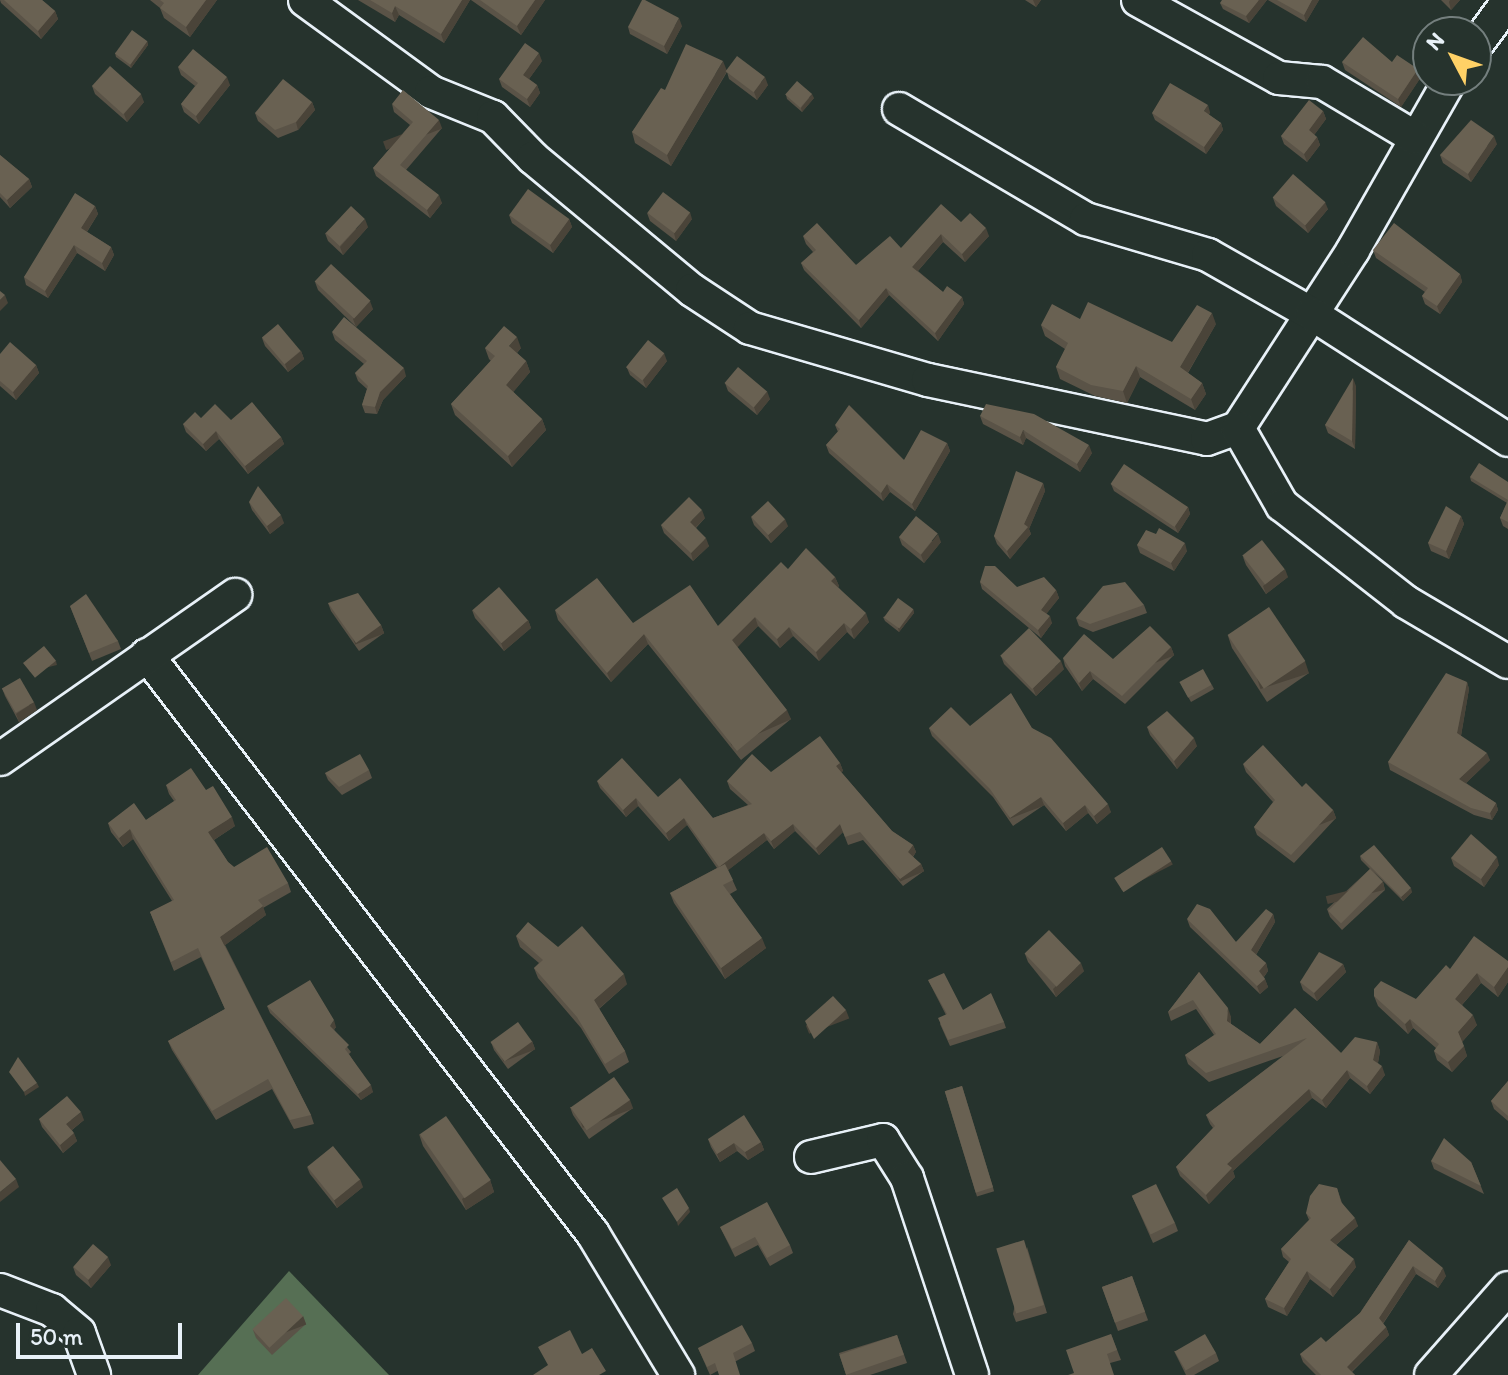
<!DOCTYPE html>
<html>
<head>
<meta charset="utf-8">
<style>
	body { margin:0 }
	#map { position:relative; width:1508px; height:1375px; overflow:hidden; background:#26332d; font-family:Itim,sans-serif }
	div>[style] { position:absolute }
	.green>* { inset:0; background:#566f54 }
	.roads { filter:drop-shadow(2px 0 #e8f1f8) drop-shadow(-2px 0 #e8f1f8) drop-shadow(0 2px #e8f1f8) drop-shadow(0 -2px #e8f1f8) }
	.minor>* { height:32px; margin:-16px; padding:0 16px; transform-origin:16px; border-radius:16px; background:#26332d }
	.wall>* { inset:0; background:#5a5347; transform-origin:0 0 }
	.shaded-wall>* { inset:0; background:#4a4439; transform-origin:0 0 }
	.building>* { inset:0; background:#696152; transform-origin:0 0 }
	span { translate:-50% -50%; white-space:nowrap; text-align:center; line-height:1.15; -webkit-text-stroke:6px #26332d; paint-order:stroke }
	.north { position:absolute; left:1412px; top:16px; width:80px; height:80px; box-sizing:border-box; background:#26332d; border:2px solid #747f7e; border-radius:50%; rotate:311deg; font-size:22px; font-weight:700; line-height:32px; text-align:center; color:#e8f1f8 }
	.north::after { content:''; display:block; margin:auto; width:28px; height:36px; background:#ffd166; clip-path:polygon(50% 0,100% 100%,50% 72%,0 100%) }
	.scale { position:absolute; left:16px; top:1323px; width:166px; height:36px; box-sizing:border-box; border:4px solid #e8f1f8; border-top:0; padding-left:10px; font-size:24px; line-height:28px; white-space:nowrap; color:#e8f1f8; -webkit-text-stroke:6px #26332d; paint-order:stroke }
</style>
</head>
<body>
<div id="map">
	<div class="green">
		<div style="clip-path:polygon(289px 1271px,389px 1375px,198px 1375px)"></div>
	</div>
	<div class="roads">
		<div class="minor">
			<div style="left:305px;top:0;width:156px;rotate:36.1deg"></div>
			<div style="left:431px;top:92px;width:67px;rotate:22deg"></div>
			<div style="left:493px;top:117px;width:57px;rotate:45.7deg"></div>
			<div style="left:533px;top:158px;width:207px;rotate:39.7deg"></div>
			<div style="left:692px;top:290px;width:69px;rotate:33.2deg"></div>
			<div style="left:750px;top:328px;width:185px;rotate:16.3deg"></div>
			<div style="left:928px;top:380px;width:285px;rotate:11.9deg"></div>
			<div style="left:1207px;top:439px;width:33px;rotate:-20deg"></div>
			<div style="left:1238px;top:428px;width:212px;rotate:-57.1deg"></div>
			<div style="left:1353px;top:250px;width:196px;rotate:-60.3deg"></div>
			<div style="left:1138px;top:0;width:161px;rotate:29deg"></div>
			<div style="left:1279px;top:78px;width:43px;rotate:5.3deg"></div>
			<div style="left:1322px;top:82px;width:109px;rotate:30.8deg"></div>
			<div style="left:1476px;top:45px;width:54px;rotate:-53.3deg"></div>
			<div style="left:899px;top:109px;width:217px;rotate:30.5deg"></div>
			<div style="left:1086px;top:219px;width:127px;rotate:16.4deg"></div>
			<div style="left:1208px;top:255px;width:120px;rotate:29.6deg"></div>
			<div style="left:1312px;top:314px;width:233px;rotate:32.7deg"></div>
			<div style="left:1238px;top:428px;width:89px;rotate:60.3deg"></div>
			<div style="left:1282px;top:505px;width:157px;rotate:38deg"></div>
			<div style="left:1406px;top:602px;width:118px;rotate:30.5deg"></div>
			<div style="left:147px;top:655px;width:731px;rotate:52.39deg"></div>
			<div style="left:593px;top:1234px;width:165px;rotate:58.9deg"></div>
			<div style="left:0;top:759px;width:287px;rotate:-34.9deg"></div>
			<div style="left:811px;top:1157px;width:74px;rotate:-13.3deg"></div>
			<div style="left:883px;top:1140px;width:45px;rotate:57.7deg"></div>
			<div style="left:907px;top:1178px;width:207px;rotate:71.7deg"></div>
			<div style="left:0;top:1290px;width:56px;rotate:21deg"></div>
			<div style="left:52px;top:1310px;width:35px;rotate:40deg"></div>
			<div style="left:79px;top:1333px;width:45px;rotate:70.3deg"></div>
			<div style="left:1431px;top:1375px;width:116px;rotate:-48.5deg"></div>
		</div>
	</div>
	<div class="wall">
		<div style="clip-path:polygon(0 0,42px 0,55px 11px,58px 19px,41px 39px,1px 3px)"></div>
		<div style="clip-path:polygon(150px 0,217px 0,190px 37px,164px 18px,160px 8px)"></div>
		<div style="clip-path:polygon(358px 0,470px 0,444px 43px,399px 15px,395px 22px)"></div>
		<div style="clip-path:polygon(471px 0,545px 0,521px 35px)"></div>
		<div style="clip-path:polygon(1025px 0,1041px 0,1036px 7px)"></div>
		<div style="clip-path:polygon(1267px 0,1249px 23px,1223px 9px,1220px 3px)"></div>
		<div style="clip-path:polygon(1268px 0,1319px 0,1306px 22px)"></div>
		<div style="clip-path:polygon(1441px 0,1460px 0,1451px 10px)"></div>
		<div style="clip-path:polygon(682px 26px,667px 54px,630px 34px,628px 27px)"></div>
		<div style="clip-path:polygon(147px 41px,148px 45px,131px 68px,116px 57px,115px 53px)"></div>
		<div style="clip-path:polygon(542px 61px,529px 79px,537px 85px,540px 93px,530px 107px,502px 87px,499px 79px)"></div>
		<div style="clip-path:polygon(1342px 62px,1418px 69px,1421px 77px,1401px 107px,1345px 70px)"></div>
		<div style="clip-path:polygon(178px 67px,230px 85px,199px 124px,184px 112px,181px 104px,195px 86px,181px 75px)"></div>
		<div style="clip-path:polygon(727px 70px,768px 85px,757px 100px,729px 79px,727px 72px,671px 166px,635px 143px,632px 132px,665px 90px)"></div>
		<div style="clip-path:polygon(92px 86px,144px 102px,127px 122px,95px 94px)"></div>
		<div style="clip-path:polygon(786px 95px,814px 98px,802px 112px,787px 99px)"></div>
		<div style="clip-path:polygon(312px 102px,315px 110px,298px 130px,278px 138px,258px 121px,255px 113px)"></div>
		<div style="clip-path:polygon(392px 104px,442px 128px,406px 170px,442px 203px,430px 218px,376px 176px,373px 168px,410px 125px,394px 112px)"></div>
		<div style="clip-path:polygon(1323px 111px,1326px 119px,1314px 135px,1317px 137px,1320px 145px,1307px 162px,1284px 144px,1281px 136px)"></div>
		<div style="clip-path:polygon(1210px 112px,1209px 115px,1221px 123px,1223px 130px,1206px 154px,1155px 120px,1152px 113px)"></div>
		<div style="clip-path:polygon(1497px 144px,1471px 182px,1443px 163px,1440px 155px)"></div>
		<div style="clip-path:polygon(0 155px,29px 179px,32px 187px,10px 208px,0 197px)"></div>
		<div style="clip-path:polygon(1273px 198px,1328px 209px,1308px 233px,1276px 206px)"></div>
		<div style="clip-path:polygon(95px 206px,98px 214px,87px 232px,111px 247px,114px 255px,105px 271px,77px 253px,48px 298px,26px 285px,24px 277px)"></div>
		<div style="clip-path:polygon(647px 213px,692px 219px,676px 241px,650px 221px)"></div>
		<div style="clip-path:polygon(509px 215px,569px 219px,572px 227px,553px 253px,512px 223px)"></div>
		<div style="clip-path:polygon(961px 222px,989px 236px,965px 262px,943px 242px,918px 271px,943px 292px,962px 297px,964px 304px,938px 341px,889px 295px,861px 328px,804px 270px,801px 263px,813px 252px,806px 244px,803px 236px,856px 265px,901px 248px)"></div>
		<div style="clip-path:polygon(368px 227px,343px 255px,328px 241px,325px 233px)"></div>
		<div style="clip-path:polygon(1373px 250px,1460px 274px,1462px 282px,1440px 314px,1425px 304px,1422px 296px,1425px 292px,1376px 258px)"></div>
		<div style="clip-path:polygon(315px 282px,373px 309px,356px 327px,318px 290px)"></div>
		<div style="clip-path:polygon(1080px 319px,1172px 342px,1216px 324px,1188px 373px,1202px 383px,1206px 394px,1195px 410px,1140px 377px,1127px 403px,1095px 396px,1060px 379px,1056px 367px,1065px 349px,1045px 336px,1041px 325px)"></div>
		<div style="clip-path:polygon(332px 332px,406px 376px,383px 400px,377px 414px,365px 413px,362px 405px,367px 389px,358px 381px,355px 373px,364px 364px,335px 340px)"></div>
		<div style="clip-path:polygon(262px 338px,301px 351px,304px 359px,288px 372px,265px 346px)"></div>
		<div style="clip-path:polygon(485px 348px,521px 348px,517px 353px,526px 361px,530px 372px,513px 392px,542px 419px,546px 430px,512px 467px,455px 415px,451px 404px,491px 361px,489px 359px)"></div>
		<div style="clip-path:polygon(0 354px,36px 365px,39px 373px,16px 400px,0 386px)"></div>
		<div style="clip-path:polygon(667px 361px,646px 388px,630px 375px,627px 368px)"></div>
		<div style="clip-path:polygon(725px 383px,770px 399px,757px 415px,728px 391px)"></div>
		<div style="clip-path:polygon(1356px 386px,1355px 449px,1328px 433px,1325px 425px)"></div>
		<div style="clip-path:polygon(980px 416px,1092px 453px,1080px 472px,1026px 438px,1023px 445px,983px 424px)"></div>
		<div style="clip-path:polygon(201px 418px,231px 420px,281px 437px,284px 444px,248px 474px,219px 439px,206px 451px,186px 432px,183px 424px)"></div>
		<div style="clip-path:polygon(835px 425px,904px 460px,947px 443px,950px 451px,915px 511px,890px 492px,883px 501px,829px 453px,826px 445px,838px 432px)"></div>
		<div style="clip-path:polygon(1470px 477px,1508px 482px,1508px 529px,1503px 526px,1500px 518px,1507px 503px,1471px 481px)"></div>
		<div style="clip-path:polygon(1043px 483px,1045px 491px,1029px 529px,1031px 534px,1010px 559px,997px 544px,994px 536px)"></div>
		<div style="clip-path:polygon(1111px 484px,1188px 507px,1190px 514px,1178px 533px,1114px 491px)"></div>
		<div style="clip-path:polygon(249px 502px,284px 523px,270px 534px,252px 510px)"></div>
		<div style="clip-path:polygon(1461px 516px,1464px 524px,1449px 559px,1431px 551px,1428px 543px)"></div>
		<div style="clip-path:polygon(751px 517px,788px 526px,771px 543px,754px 525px)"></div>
		<div style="clip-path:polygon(705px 518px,696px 528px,709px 546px,693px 561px,664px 533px,661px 525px)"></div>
		<div style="clip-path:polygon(1156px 534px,1187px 551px,1174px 571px,1140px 553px,1137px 545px)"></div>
		<div style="clip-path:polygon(899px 537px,941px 542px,924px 563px,902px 545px)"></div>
		<div style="clip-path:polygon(1243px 557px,1288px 577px,1266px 594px,1246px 565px)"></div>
		<div style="clip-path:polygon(788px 569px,835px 577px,839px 586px,838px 587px,869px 622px,854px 639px,847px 632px,819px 661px,793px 636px,780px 648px,758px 626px,737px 647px,791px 719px,741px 760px,648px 644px,611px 682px,558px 620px,555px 610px,633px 623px,718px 626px)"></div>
		<div style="clip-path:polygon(980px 582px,1017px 587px,1056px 590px,1059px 598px,1046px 614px,1052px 623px,1041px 638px,982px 589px)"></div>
		<div style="clip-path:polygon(328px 603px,381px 625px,384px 633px,359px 651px,331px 611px)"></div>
		<div style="clip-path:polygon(1144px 605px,1147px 613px,1093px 632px,1079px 626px,1076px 618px)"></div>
		<div style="clip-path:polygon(70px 606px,118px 641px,121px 649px,92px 661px)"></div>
		<div style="clip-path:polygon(913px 609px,914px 613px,899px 632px,885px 621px,883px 617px)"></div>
		<div style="clip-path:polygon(472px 610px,528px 620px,531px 628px,504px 651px,475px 618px)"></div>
		<div style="clip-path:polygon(1228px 636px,1309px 673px,1267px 702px,1232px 648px)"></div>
		<div style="clip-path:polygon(1171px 647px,1174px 655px,1125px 704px,1093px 679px,1082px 691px,1065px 666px,1063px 658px,1113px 659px)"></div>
		<div style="clip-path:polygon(1001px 656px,1064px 669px,1036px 696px,1004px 664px)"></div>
		<div style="clip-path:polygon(1467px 682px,1469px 689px,1461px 736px,1490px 760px,1466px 783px,1496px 803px,1498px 810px,1492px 820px,1474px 815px,1390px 770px,1388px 762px)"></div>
		<div style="clip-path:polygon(1181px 684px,1212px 685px,1214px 689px,1191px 702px)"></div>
		<div style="clip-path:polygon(2px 688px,37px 710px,19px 722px,5px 696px)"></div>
		<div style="clip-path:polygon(970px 726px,1032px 728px,1111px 812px,1097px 824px,1088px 813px,1066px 831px,1044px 805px,1013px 826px,993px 797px,932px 736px,929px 728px)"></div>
		<div style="clip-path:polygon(1147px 727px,1197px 746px,1177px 769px,1150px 735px)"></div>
		<div style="clip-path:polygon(840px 763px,843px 771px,841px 772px,892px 831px,913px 845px,916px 852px,913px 857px,921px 864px,924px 871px,903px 886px,863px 840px,848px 845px,843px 832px,819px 855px,795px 831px,774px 849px,767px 840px,728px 870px,737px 890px,730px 894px,766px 948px,725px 979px,674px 903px,670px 893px,717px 868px,687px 825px,669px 841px,638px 806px,626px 817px,600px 788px,597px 781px,658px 797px,713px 818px,748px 805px,730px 789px,727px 781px,771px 772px)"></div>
		<div style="clip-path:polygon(1243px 764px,1333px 810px,1336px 818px,1294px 863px,1257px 835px,1254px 827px,1273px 802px,1246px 772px)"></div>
		<div style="clip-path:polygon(369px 770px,372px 778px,342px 795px,328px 780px,325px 773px)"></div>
		<div style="clip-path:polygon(166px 785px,206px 790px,235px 826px,214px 840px,228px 862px,234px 867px,288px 883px,291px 892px,263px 908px,266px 915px,225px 945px,311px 1115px,314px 1124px,294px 1129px,272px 1089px,216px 1120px,172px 1050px,168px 1041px,225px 1009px,201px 957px,174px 971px,150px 912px,172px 901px,133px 839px,123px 847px,111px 832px,108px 823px,146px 820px,174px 801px,169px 794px)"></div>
		<div style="clip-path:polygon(1360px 856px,1412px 892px,1403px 901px,1374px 872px,1383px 882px,1385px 890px,1342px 930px,1330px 917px,1327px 909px,1370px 869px,1361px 860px)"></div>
		<div style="clip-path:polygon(1451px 858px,1499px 865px,1484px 887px,1454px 866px)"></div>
		<div style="clip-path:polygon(1273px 914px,1275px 922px,1256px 955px,1266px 963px,1268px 971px,1264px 977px,1268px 987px,1260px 994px,1190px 927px,1187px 919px,1236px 942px)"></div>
		<div style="clip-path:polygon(516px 936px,558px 947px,627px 984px,599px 1009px,625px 1051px,629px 1062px,609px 1074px,581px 1028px,538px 978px,534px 968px,539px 963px,520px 947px)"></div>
		<div style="clip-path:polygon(1025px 954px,1084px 971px,1056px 997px,1028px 962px)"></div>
		<div style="clip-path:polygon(1508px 961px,1508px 982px,1498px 997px,1481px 983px,1462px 1005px,1477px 1025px,1462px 1042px,1467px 1056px,1452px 1072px,1437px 1060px,1434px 1051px,1436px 1048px,1413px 1028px,1408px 1034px,1378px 1006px,1374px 996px,1416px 999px,1450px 969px)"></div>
		<div style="clip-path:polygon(1343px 964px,1346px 972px,1317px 1001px,1303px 990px,1300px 982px)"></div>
		<div style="clip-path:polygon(1199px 972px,1231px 1017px,1231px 1024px,1260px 1044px,1295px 1008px,1341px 1053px,1377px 1042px,1380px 1051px,1378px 1063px,1385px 1075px,1370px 1094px,1350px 1078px,1326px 1108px,1312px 1098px,1233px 1171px,1235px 1177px,1209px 1204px,1180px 1176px,1176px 1167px,1213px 1128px,1210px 1124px,1206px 1115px,1283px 1056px,1209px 1082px,1188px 1064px,1185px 1055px,1214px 1035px,1196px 1009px,1171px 1021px,1168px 1012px)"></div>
		<div style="clip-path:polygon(928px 980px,963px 1010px,1004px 1022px,1006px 1028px,950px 1046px,940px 1024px,946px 1015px)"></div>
		<div style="clip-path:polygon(267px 1006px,336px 1027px,334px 1030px,351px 1052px,349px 1054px,373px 1092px,361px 1100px,270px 1013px)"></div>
		<div style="clip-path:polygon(532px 1041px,535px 1049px,508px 1069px,494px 1050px,491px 1042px)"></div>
		<div style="clip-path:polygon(1508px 1081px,1508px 1121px,1494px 1109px,1491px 1101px)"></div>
		<div style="left:962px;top:1086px;width:110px;height:18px;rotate:73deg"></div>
		<div style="clip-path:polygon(570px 1107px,633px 1108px,589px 1139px,573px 1115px)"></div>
		<div style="clip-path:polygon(39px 1119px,84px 1120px,72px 1130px,77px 1141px,63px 1153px,42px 1127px)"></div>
		<div style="clip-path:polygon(419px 1134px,490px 1180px,494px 1192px,466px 1210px,423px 1146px)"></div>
		<div style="clip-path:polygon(708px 1139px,761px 1142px,764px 1150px,748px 1160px,737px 1151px,720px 1162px,711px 1147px)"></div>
		<div style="clip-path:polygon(1431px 1161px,1471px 1162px,1484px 1194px,1434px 1169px)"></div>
		<div style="clip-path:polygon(307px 1167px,363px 1187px,337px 1208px,310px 1174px)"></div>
		<div style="clip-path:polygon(1337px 1188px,1342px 1203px,1358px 1226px,1336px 1245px,1356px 1267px,1333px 1297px,1310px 1279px,1287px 1316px,1268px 1307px,1265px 1299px,1289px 1262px,1283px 1257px,1281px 1249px,1309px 1220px,1306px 1213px)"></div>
		<div style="clip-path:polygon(1132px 1196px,1175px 1223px,1178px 1231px,1153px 1243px)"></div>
		<div style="clip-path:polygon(720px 1227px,790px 1245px,793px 1253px,770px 1266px,758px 1245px,735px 1257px)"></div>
		<div style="clip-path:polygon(1409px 1240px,1446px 1276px,1438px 1288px,1416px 1274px,1383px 1324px,1386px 1327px,1389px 1335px,1352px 1372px,1355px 1375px,1316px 1375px,1303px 1362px,1300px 1354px,1326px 1342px,1360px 1313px)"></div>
		<div style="clip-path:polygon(1027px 1247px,1047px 1313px,1016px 1322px,1013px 1314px)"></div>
		<div style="clip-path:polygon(111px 1265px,91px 1288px,76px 1275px,73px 1267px)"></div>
		<div style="left:1132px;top:1276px;width:47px;height:32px;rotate:70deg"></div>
		<div style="clip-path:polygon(303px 1316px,306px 1324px,272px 1355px,256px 1338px,253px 1330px)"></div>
		<div style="clip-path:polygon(1111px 1334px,1121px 1360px,1074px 1373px)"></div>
		<div style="clip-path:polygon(897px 1335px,907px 1363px,870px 1375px,846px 1375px,839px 1353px)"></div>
		<div style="clip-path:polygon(752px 1343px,755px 1351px,710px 1375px,698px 1348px)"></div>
		<div style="clip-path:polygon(1174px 1351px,1216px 1353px,1219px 1361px,1194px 1375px,1186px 1375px)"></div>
	</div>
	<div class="shaded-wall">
		<div style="clip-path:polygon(206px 0,217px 0,190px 37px,186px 27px)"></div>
		<div style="clip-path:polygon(462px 0,470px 0,444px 43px,441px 34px)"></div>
		<div style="clip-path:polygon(535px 0,545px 0,521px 35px,517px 26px)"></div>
		<div style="clip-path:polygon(1033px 0,1041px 0,1036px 7px)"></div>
		<div style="clip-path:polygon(1259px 0,1267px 0,1249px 23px,1246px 16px)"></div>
		<div style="clip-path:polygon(1312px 0,1319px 0,1306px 22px,1304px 15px)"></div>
		<div style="clip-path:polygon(1450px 0,1460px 0,1451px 10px,1449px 2px)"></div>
		<div style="clip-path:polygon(395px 6px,399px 15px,395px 22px,392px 13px)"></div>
		<div style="clip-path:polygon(55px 11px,58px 19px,41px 39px,38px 31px)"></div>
		<div style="clip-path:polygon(679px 18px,682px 26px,667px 54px,664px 46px)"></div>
		<div style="clip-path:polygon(147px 41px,148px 45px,131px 68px,130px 64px)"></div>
		<div style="clip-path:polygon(539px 53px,542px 61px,526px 83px,523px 75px)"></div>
		<div style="clip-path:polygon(723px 61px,727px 71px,671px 166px,667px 155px)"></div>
		<div style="clip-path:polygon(1418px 69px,1421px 77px,1401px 107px,1398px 99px)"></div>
		<div style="clip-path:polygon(227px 77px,230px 85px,199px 124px,196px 116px)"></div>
		<div style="clip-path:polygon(765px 77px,768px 85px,757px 100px,754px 92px)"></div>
		<div style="clip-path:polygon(537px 85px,540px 93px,530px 107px,527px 99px)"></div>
		<div style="clip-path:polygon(141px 94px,144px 102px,127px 122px,124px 114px)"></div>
		<div style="clip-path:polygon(812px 94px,814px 98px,802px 112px,801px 108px)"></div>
		<div style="clip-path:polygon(312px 102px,315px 110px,298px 130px,296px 122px)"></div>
		<div style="clip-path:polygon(1208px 105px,1210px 112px,1207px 118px,1204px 111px)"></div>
		<div style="clip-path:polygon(1323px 111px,1326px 119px,1312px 138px,1309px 130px)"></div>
		<div style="left:439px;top:120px;width:9px;height:60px;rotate:69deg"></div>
		<div style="clip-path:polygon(1221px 123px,1223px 130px,1206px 154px,1204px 147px)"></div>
		<div style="clip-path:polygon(1494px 136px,1497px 144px,1471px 182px,1468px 174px)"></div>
		<div style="clip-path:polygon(1317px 137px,1320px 145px,1307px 162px,1304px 154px)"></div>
		<div style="clip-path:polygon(29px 179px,32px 187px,10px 208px,7px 200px)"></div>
		<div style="clip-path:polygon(439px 195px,442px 203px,430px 218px,427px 210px)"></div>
		<div style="clip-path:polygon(1325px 202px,1328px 209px,1308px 233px,1305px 225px)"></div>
		<div style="clip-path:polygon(95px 206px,98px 214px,84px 236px,81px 228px)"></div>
		<div style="clip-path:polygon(690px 212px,692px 219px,676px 241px,674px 233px)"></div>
		<div style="clip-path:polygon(365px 219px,368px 227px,343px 255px,340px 247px)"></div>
		<div style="clip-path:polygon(569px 219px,572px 227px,553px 253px,550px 245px)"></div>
		<div style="clip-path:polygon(986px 228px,989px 236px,965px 262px,962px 254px)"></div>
		<div style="clip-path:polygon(941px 234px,943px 242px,915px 274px,912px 267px)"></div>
		<div style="clip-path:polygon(74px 245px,77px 253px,48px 298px,45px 291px)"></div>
		<div style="clip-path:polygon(111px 247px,114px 255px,105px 271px,102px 263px)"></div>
		<div style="clip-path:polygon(1460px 274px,1462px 282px,1440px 314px,1437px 306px)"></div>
		<div style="clip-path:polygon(886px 288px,889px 295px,861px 328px,859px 320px)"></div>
		<div style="clip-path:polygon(5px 295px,8px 303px,0 311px,0 300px)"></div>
		<div style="clip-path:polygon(962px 297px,964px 304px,938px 341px,935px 333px)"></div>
		<div style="clip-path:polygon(370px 301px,373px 309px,356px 327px,353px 319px)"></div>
		<div style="clip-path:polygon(1212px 313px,1216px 324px,1184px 379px,1180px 367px)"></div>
		<div style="clip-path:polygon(517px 337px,521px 348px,513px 357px,509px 346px)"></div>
		<div style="clip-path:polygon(301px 351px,304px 359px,288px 372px,285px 364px)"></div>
		<div style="clip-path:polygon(664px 353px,667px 361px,646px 388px,643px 380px)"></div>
		<div style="clip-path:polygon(526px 361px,530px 372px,510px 396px,506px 385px)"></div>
		<div style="clip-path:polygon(36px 365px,39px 373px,16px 400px,13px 392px)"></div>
		<div style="clip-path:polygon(1136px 366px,1140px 377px,1127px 403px,1123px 391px)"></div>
		<div style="clip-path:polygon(404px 368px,406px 376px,383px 400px,377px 414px,375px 407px,380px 392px)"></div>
		<div style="clip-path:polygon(1353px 378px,1356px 386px,1355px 449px,1352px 441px)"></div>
		<div style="clip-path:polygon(1202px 383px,1206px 394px,1195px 410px,1191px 399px)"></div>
		<div style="clip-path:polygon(767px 391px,770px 399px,757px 415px,754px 407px)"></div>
		<div style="clip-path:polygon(542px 419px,546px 430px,512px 467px,508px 456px)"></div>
		<div style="clip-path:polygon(1023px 430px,1026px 438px,1023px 445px,1020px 437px)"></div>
		<div style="clip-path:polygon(216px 431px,219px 439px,206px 451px,203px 444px)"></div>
		<div style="clip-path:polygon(281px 437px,284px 444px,248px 474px,245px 466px)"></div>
		<div style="clip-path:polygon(947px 443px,950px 451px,915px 511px,912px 504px)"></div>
		<div style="clip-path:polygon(1089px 445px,1092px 453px,1080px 472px,1077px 464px)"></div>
		<div style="clip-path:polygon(1043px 483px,1045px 491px,1029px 529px,1031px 534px,1010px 559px,1007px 551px,1024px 524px)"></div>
		<div style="clip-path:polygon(887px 484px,890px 492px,883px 501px,881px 493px)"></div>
		<div style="clip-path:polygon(1188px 507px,1190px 514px,1178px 533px,1175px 526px)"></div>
		<div style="clip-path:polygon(702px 510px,705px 518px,693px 530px,690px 522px)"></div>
		<div style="clip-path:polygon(281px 515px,284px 523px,270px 534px,267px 526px)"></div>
		<div style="clip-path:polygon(1461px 516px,1464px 524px,1449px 559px,1446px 551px)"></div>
		<div style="clip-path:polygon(785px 519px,788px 526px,771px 543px,768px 535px)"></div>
		<div style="clip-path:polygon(938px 534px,941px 542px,924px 563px,921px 555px)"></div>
		<div style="clip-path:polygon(706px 538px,709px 546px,693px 561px,691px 553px)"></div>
		<div style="clip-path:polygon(1185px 543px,1187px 551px,1174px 571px,1171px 563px)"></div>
		<div style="clip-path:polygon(1285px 569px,1288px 577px,1266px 594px,1263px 586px)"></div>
		<div style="clip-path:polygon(835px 577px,839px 586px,834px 591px,831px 581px)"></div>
		<div style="clip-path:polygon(1056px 590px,1059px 598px,1044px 617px,1041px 610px)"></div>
		<div style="clip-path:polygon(913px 609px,914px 613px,899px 632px,898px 628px)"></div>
		<div style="clip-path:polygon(866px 613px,869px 622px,854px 639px,851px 629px)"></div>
		<div style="clip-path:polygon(1050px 616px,1052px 623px,1041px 638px,1038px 630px)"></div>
		<div style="clip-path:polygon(755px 617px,758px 626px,735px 650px,732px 640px)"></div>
		<div style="clip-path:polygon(528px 620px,531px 628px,504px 651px,501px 643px)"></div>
		<div style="clip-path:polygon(844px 623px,847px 632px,819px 661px,816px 652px)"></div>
		<div style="left:381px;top:625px;width:9px;height:31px;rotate:69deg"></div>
		<div style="clip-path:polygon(789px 627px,793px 636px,780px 648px,777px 639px)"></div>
		<div style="clip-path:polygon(644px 634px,648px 644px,611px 682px,607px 673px)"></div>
		<div style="left:1171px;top:647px;width:9px;height:69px;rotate:69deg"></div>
		<div style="left:56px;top:661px;width:4px;height:28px;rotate:76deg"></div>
		<div style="clip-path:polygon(1061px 661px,1064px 669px,1036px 696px,1033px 688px)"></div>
		<div style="left:1305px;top:661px;width:13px;height:51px;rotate:72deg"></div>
		<div style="clip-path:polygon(1090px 671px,1093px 679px,1082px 691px,1079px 683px)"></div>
		<div style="clip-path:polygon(1467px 682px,1469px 689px,1460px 741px,1457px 733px)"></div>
		<div style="clip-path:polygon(34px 702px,37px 710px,19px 722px,16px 714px)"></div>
		<div style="left:787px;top:710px;width:10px;height:65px;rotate:66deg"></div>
		<div style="clip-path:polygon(1194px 738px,1197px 746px,1177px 769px,1174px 761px)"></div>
		<div style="clip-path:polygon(1487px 753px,1490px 760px,1462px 787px,1459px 779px)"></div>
		<div style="clip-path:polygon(840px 763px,843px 771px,839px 774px,836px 766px)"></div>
		<div style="left:1041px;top:797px;width:9px;height:37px;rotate:69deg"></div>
		<div style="clip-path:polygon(636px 798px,638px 806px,626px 817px,623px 810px)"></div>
		<div style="clip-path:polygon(1496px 803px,1498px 810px,1492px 820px,1490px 813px)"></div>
		<div style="clip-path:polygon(1108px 804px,1111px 812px,1097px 824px,1094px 816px)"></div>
		<div style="clip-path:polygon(1085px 805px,1088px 813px,1066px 831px,1063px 823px)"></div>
		<div style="left:1333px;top:810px;width:9px;height:62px;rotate:69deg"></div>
		<div style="clip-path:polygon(232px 817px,235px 826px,212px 841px,208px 832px)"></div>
		<div style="clip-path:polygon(684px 818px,687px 825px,669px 841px,666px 833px)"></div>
		<div style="clip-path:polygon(793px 824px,795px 831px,774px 849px,771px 841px)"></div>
		<div style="clip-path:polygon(840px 824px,843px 832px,819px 855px,816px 848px)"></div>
		<div style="clip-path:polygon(130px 829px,133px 839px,123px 847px,119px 838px)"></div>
		<div style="clip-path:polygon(764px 833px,767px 840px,722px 875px,719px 867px)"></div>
		<div style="clip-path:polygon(913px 845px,916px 852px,910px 860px,908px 852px)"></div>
		<div style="clip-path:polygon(1497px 857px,1499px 865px,1484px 887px,1481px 879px)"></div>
		<div style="left:1171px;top:861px;width:4px;height:57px;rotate:63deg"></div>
		<div style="left:921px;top:864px;width:8px;height:26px;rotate:67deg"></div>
		<div style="left:1383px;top:882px;width:8px;height:59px;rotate:76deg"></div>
		<div style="clip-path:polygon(1411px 888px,1412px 892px,1403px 901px,1401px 897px)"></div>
		<div style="clip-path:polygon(263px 906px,266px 915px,224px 946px,220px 937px)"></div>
		<div style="clip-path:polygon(1273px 914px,1275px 922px,1254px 958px,1251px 950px)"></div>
		<div style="clip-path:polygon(762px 938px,766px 948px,725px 979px,721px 968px)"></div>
		<div style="clip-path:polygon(1081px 963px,1084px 971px,1056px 997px,1053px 989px)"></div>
		<div style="clip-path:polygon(1266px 963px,1268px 971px,1262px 979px,1259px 971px)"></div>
		<div style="clip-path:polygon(1343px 964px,1346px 972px,1317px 1001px,1314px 993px)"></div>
		<div style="clip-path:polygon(1508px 967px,1508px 982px,1498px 997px,1494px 987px)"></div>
		<div style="clip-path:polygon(1477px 973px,1481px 983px,1458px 1009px,1455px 999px)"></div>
		<div style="clip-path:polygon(624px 974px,627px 984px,597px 1010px,594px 1000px)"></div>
		<div style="clip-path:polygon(1265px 979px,1268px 987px,1260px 994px,1257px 986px)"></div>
		<div style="clip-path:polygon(1228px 1008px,1231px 1017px,1230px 1030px,1227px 1021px)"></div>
		<div style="left:846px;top:1010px;width:9px;height:43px;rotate:69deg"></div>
		<div style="clip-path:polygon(1473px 1015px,1477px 1025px,1462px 1042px,1458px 1032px)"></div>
		<div style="clip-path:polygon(1410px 1019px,1413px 1028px,1408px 1034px,1405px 1024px)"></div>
		<div style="clip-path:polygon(334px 1020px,336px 1027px,332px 1032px,330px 1026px)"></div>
		<div style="left:532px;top:1041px;width:9px;height:34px;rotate:69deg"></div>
		<div style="clip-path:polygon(1377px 1042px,1380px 1051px,1377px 1068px,1373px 1060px)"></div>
		<div style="clip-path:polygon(1464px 1046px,1467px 1056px,1452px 1072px,1448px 1062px)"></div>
		<div style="clip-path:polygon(1382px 1066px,1385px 1075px,1370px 1094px,1367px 1086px)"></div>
		<div style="clip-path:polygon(1347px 1070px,1350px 1078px,1326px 1108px,1322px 1100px)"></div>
		<div style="clip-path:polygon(37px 1083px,39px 1087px,25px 1096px,24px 1092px)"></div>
		<div style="clip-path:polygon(371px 1085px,373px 1092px,361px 1100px,358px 1094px)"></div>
		<div style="clip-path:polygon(1309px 1089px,1312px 1098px,1233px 1171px,1235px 1177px,1209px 1204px,1206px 1195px,1227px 1164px)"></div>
		<div style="left:630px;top:1100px;width:9px;height:54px;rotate:69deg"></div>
		<div style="clip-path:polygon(81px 1112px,84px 1120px,69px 1132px,66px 1124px)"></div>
		<div style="clip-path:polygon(74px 1133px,77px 1141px,63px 1153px,60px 1145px)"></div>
		<div style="clip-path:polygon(761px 1142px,764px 1150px,748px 1160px,745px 1152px)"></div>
		<div style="clip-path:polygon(734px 1143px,737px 1151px,720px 1162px,717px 1154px)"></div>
		<div style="clip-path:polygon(16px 1179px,19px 1187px,0 1202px,0 1192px)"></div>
		<div style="clip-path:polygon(360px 1179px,363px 1187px,337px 1208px,334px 1200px)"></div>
		<div style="clip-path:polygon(490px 1180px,494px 1192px,466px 1210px,462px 1199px)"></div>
		<div style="clip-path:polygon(689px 1208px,690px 1212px,678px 1226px,677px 1222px)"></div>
		<div style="clip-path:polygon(1355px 1218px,1358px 1226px,1332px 1248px,1330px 1240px)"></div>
		<div style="clip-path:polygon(108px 1257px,111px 1265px,91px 1288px,88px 1280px)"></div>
		<div style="clip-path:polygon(1354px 1259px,1356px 1267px,1333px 1297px,1330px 1289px)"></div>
		<div style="clip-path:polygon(1413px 1266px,1416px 1274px,1381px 1326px,1379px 1318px)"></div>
		<div style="clip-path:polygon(1443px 1268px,1446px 1276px,1438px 1288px,1435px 1281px)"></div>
		<div style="clip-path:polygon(1307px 1271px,1310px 1279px,1287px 1316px,1284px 1308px)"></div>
		<div style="left:303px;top:1316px;width:9px;height:46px;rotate:69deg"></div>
		<div style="clip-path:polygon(1386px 1327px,1389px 1335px,1349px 1374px,1347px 1367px)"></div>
	</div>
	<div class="building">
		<div style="clip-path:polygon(4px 0,42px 0,55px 11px,38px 31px)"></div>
		<div style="clip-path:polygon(160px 0,206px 0,186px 27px,160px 8px,164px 3px)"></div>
		<div style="clip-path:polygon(370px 0,462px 0,441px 34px,395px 6px,392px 13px)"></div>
		<div style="clip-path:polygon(480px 0,535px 0,517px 26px)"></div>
		<div style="clip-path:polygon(642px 0,645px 0,679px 18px,664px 46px,628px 27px)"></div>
		<div style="clip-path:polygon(1222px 0,1259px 0,1246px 16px,1220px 3px)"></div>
		<div style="clip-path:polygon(1277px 0,1312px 0,1304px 15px)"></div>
		<div style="left:132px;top:30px;width:19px;height:29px;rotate:36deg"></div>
		<div style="clip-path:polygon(1363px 37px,1392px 62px,1397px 55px,1418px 69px,1398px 99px,1342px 62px)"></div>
		<div style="clip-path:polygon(525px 43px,539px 53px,523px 75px,537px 85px,527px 99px,499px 79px)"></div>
		<div style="clip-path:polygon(686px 44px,723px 61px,667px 155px,632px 132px,661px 88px,665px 90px)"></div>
		<div style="clip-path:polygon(193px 49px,227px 77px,196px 116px,181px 104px,198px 83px,178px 67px)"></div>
		<div style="left:737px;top:56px;width:35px;height:19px;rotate:37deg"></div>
		<div style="left:110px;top:66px;width:42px;height:27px;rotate:42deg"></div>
		<div style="clip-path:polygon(283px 79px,312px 102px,296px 122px,275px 130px,255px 113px)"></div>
		<div style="left:797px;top:81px;width:20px;height:18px;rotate:41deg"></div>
		<div style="clip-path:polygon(1170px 83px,1208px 105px,1204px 111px,1221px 123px,1204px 147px,1152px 113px)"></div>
		<div style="clip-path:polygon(403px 90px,439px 120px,400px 165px,439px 195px,427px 210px,373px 168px,413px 122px,392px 104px)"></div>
		<div style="clip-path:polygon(1309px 100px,1323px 111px,1309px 130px,1317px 137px,1304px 154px,1281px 136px)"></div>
		<div style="clip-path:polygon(1471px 120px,1494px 136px,1468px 174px,1440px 155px)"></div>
		<div style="clip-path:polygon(0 155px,29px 179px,7px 200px,0 193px)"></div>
		<div style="left:1293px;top:174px;width:43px;height:31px;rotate:41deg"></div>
		<div style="left:528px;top:189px;width:51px;height:32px;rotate:36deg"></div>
		<div style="left:663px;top:192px;width:34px;height:26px;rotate:37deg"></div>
		<div style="clip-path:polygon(75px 193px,95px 206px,81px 228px,111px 247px,102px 263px,74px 245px,45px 291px,24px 277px)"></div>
		<div style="clip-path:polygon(941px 204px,961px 222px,970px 213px,986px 228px,962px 254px,941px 234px,912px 267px,943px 292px,947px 286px,962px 297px,935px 333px,886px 288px,859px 320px,801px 263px,816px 250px,803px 236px,817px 223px,856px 265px,890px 236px,901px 248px)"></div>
		<div style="left:351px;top:206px;width:19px;height:37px;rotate:43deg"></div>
		<div style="clip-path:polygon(1394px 223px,1460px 274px,1437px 306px,1422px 296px,1428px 288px,1373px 250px)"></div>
		<div style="left:331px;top:264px;width:54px;height:24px;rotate:43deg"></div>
		<div style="clip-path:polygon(0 291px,5px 295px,0 300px)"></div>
		<div style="clip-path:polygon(1088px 302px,1172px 342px,1197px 305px,1212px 313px,1180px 367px,1202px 383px,1191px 399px,1136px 366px,1123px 391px,1091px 385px,1056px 367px,1068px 343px,1041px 325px,1052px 304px,1080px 319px)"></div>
		<div style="clip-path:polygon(344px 317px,404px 368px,380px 392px,375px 407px,362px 405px,368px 386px,355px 373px,367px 361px,332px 332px)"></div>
		<div style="left:278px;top:324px;width:35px;height:21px;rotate:50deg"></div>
		<div style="clip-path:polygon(504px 326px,517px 337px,509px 346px,526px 361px,506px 385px,542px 419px,508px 456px,451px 404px,495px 356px,485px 348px)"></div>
		<div style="left:648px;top:340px;width:21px;height:35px;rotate:39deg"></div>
		<div style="clip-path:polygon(10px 342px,36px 365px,13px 392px,0 381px,0 354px)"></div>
		<div style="left:738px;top:367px;width:38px;height:21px;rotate:40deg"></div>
		<div style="clip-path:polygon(1353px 378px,1352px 441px,1325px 425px)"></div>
		<div style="clip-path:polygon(252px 402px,281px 437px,245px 466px,216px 431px,203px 444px,183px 424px,195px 412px,201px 418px,215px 404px,231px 420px)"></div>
		<div style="clip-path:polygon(986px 404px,1034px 414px,1089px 445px,1077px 464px,1023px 430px,1020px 437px,980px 416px)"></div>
		<div style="clip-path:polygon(849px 405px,904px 460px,921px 430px,947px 443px,912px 504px,887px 484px,881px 493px,826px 445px,840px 429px,835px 425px)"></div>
		<div style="clip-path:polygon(1479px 463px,1508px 482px,1508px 500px,1470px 477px)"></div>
		<div style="left:1124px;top:464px;width:77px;height:24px;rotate:34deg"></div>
		<div style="clip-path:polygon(1016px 471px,1043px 483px,1024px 524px,1028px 527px,1007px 551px,994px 536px)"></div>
		<div style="clip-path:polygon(258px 486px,281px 515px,267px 526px,249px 502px)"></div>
		<div style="clip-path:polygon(689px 497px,702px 510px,690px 522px,706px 538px,691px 553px,661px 525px)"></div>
		<div style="clip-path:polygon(1508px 500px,1508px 522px,1500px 518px)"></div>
		<div style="left:768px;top:501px;width:25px;height:23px;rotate:47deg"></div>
		<div style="clip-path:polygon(1446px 506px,1461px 516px,1446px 551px,1428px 543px)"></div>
		<div style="left:916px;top:516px;width:28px;height:27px;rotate:39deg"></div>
		<div style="clip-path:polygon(1159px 528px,1185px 543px,1171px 563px,1137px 545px,1146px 530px,1156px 534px)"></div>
		<div style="left:1262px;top:540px;width:37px;height:25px;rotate:52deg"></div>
		<div style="clip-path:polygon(806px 548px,835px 577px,831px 581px,866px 613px,851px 629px,844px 623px,816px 652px,789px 627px,777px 639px,755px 617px,732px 640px,787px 710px,737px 751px,644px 634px,607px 673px,555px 610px,597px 578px,633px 623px,690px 585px,718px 626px,781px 562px,788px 569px)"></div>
		<div style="clip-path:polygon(985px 566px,995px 566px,1017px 587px,1044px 577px,1056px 590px,1041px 610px,1050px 616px,1038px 630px,980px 582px)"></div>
		<div style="clip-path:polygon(1125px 582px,1144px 605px,1090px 624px,1076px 618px,1103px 586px)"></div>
		<div style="left:499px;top:587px;width:44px;height:35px;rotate:49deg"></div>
		<div style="clip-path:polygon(358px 593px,381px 625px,356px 643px,328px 603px)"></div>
		<div style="clip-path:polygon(86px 594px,118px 641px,89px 653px,70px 606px)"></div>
		<div style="left:898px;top:598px;width:19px;height:24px;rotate:36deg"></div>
		<div style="left:1269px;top:607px;width:65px;height:50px;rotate:56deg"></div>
		<div style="clip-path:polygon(1150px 626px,1171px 647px,1122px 696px,1090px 671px,1079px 683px,1063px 658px,1084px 634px,1113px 659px)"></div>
		<div style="left:1029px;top:628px;width:46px;height:40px;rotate:46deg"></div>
		<div style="left:44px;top:646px;width:19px;height:27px;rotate:51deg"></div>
		<div style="left:1203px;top:669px;width:18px;height:27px;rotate:61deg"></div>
		<div style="clip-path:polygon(1446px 673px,1467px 682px,1457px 733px,1487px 753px,1459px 779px,1496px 803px,1490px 813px,1471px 808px,1388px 762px)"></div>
		<div style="left:20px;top:678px;width:28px;height:21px;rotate:60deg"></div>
		<div style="clip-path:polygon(1011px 693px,1032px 728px,1051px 738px,1108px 804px,1094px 816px,1085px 805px,1063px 823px,1041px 797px,1010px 818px,990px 789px,929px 728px,951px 707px,970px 726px)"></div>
		<div style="clip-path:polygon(1167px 711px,1194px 738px,1174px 761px,1147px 727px)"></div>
		<div style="clip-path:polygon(820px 736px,840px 763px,836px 766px,892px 831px,913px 845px,908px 852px,921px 864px,900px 879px,860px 832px,845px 837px,840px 824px,816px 848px,793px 824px,771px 841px,764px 833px,719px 867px,684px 818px,666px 833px,636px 798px,623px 810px,597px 781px,622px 758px,658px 797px,680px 778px,713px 818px,752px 804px,727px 781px,752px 754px,771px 772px)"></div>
		<div style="clip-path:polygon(1263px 745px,1302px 787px,1306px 783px,1333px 810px,1291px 855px,1254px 827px,1275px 800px,1243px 764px)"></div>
		<div style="clip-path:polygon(360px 754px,369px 770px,339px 787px,325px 773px)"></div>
		<div style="clip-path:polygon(191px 768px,206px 790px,213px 786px,232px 817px,208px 832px,228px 862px,234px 867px,267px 847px,288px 883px,258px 900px,263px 906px,220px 937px,311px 1115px,290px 1120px,268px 1079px,212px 1111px,168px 1041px,225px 1009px,198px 948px,171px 962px,150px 912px,174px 900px,130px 829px,119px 838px,108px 823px,134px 803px,146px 820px,176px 800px,166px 785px)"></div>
		<div style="clip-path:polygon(1471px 834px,1497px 857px,1481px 879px,1451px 858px)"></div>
		<div style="clip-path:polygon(1374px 845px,1411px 888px,1401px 897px,1360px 856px)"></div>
		<div style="left:1162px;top:847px;width:17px;height:57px;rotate:57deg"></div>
		<div style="clip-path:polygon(725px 864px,733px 880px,723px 885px,762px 938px,721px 968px,670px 893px)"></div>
		<div style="left:1370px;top:869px;width:18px;height:59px;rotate:45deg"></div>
		<div style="clip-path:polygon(1197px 904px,1210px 909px,1236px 942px,1266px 909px,1273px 914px,1251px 950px,1266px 963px,1259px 971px,1265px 979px,1257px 986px,1187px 919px)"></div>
		<div style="clip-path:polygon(528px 922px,558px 947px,582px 926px,624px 974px,594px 1000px,625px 1051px,605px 1064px,577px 1017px,534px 968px,543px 960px,516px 936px)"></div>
		<div style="left:1049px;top:930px;width:46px;height:34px;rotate:46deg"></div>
		<div style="clip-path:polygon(1474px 936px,1508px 961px,1508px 967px,1494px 987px,1477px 973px,1455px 999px,1473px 1015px,1458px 1032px,1464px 1046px,1448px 1062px,1434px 1051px,1439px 1044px,1410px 1019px,1405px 1024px,1374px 996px,1374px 989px,1381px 981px,1416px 999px,1446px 965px,1450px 969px)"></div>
		<div style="clip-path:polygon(1319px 952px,1343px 964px,1314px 993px,1300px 982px)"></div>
		<div style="clip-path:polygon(1199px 972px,1228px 1008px,1227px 1021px,1260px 1044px,1295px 1008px,1341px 1053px,1355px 1037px,1377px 1042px,1373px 1060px,1382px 1066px,1367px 1086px,1347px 1070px,1322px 1100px,1309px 1089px,1227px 1164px,1232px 1168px,1206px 1195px,1176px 1167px,1215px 1126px,1206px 1115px,1307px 1038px,1206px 1073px,1185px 1055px,1216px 1034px,1193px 1000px,1168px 1012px)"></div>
		<div style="clip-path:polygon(944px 973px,963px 1010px,991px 993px,1004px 1022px,948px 1040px,938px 1018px,947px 1014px,928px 980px)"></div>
		<div style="clip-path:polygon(310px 980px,334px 1020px,330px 1026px,349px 1045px,345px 1049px,371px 1085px,358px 1094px,267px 1006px)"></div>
		<div style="clip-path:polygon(833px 996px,846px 1010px,814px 1039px,805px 1021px)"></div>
		<div style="left:518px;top:1022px;width:24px;height:34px;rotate:54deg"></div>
		<div style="clip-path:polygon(18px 1057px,37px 1083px,24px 1092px,9px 1072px)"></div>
		<div style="left:614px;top:1077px;width:28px;height:53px;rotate:55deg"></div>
		<div style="clip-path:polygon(1508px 1081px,1508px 1116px,1491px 1101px)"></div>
		<div style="left:962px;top:1086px;width:106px;height:18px;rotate:73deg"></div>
		<div style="clip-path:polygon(67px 1096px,81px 1112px,66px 1124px,74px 1133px,60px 1145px,39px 1119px)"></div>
		<div style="clip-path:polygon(744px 1115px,761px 1142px,745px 1152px,734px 1143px,717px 1154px,708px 1139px)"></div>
		<div style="left:446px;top:1116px;width:78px;height:32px;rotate:55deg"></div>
		<div style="clip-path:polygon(1444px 1138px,1471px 1162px,1481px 1186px,1431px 1161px)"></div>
		<div style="left:333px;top:1146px;width:43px;height:33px;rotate:51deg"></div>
		<div style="clip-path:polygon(0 1160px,16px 1179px,0 1192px)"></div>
		<div style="left:1156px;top:1184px;width:43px;height:27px;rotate:64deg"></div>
		<div style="clip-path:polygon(1319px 1184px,1337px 1188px,1341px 1202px,1355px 1218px,1330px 1240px,1354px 1259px,1330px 1289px,1307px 1271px,1284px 1308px,1265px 1299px,1291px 1259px,1281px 1249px,1311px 1218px,1306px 1213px,1310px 1196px)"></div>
		<div style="clip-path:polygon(677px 1188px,689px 1208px,677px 1222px,662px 1198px)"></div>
		<div style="clip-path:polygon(767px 1202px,790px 1245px,767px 1258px,755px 1237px,732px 1249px,720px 1227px)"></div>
		<div style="left:1024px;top:1240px;width:68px;height:29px;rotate:73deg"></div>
		<div style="clip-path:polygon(1409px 1240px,1443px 1268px,1435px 1281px,1413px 1266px,1379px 1318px,1386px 1327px,1347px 1367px,1355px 1375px,1321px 1375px,1300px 1354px,1321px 1337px,1326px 1342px,1360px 1313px)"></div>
		<div style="left:93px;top:1244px;width:20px;height:30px;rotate:41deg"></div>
		<div style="left:1132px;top:1276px;width:38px;height:32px;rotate:70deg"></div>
		<div style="left:286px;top:1298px;width:25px;height:46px;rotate:47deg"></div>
		<div style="clip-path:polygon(742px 1325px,752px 1343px,733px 1353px,740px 1375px,719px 1375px,715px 1363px,707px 1367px,698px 1348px)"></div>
		<div style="clip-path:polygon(570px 1330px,582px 1354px,592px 1348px,606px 1371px,599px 1375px,533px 1375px,548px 1365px,538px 1347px)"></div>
		<div style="clip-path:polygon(1111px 1334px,1117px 1350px,1107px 1354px,1114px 1375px,1068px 1375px,1074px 1373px,1066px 1350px)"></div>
		<div style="left:1205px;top:1334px;width:22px;height:35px;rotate:60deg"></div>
		<div style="left:897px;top:1335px;width:21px;height:61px;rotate:71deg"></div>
	</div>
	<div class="north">N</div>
	<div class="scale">50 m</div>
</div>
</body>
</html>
